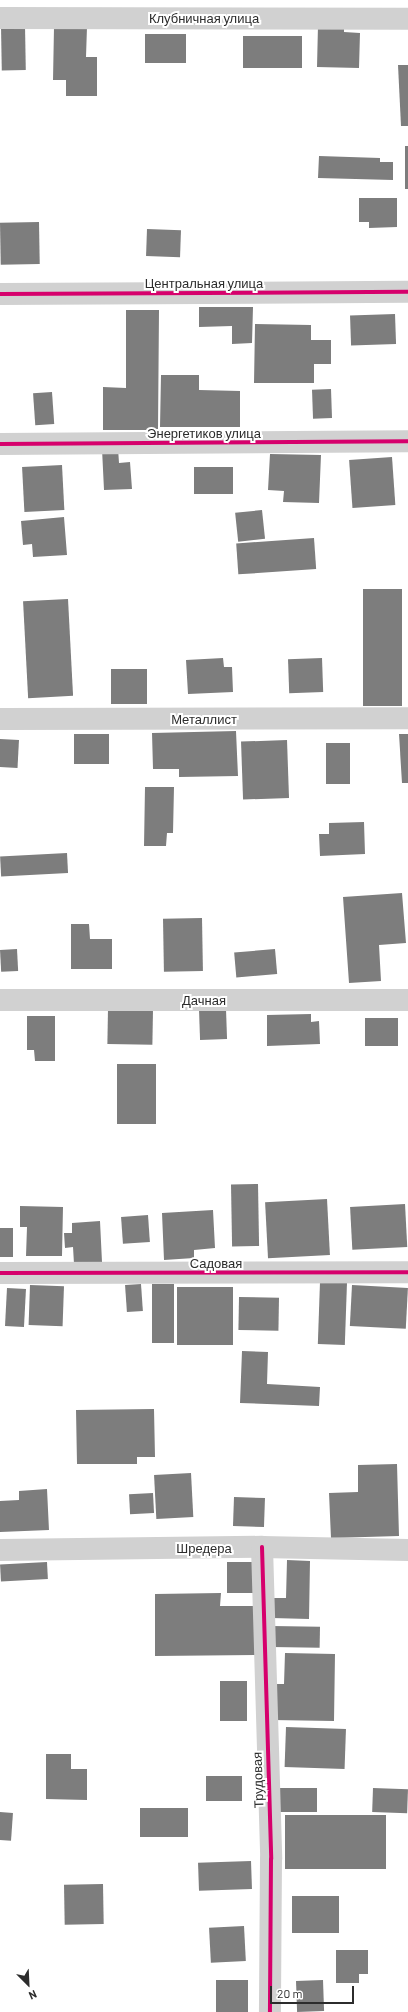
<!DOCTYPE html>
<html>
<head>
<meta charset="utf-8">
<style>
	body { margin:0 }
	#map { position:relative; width:408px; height:2012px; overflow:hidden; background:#fff; font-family:Barlow,sans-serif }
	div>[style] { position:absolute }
	.building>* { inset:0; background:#7d7d7d; transform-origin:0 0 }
	.minor>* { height:22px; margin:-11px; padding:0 11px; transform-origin:11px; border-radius:11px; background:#d1d1d1 }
	.cycleway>* { height:4px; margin:-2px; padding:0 2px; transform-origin:2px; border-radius:2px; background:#d6006c }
	span { translate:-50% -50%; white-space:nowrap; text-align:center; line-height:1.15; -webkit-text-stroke:4px #fff; paint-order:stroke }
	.street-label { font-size:13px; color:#2c2c2c }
	.north { position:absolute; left:8px; top:1964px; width:40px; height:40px; -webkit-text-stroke:3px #fff; paint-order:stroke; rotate:156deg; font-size:11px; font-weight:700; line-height:16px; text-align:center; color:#2c2c2c }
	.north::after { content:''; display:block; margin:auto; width:14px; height:18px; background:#2c2c2c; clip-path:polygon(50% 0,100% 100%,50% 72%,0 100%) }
	.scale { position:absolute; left:270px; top:1986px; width:84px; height:18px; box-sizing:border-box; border:2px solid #2c2c2c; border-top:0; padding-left:5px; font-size:12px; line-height:14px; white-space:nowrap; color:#2c2c2c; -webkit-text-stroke:3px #fff; paint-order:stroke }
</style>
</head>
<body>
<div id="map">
	<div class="building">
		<div style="left:25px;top:25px;width:45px;height:24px;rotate:89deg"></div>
		<div style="clip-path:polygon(318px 25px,344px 25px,344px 32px,360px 33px,359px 68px,317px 67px)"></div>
		<div style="clip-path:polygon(54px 27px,87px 27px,86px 57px,97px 57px,97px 96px,66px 96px,66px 80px,53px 80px)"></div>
		<div style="left:186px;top:34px;width:29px;height:41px;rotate:90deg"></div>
		<div style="left:302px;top:36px;width:32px;height:59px;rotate:90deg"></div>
		<div style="clip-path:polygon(398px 65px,408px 65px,408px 126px,401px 126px)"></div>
		<div style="left:405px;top:146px;width:3px;height:43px"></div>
		<div style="clip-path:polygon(319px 156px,380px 158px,380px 162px,393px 162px,393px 180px,318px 178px)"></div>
		<div style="clip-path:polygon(359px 198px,397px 198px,397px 227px,369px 228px,369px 222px,359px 222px)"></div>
		<div style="left:39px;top:222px;width:42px;height:39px;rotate:89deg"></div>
		<div style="left:147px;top:229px;width:34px;height:27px;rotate:2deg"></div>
		<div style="clip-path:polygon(199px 307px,253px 307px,252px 343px,232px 344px,232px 326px,199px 327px)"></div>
		<div style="clip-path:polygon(126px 310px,159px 310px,158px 430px,103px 430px,103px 387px,126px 388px)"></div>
		<div style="left:395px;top:314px;width:30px;height:45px;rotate:88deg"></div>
		<div style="clip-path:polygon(255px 324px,311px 325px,311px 340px,331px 340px,331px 364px,314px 364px,314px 383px,254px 383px)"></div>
		<div style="clip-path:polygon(161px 375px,199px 375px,199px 390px,240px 391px,240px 427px,160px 427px)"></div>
		<div style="left:331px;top:389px;width:29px;height:19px;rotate:88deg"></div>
		<div style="left:52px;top:392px;width:32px;height:19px;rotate:86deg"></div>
		<div style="clip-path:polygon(118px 448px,119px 463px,130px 462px,132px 489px,104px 490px,102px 449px)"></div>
		<div style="clip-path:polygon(270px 454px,321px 455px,319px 503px,283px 502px,284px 491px,268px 490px)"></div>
		<div style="left:392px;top:457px;width:48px;height:43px;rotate:86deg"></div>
		<div style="left:62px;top:465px;width:45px;height:40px;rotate:87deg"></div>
		<div style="left:194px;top:467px;width:39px;height:27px"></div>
		<div style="left:262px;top:510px;width:29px;height:27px;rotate:84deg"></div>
		<div style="clip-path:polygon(64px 517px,67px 555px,33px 557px,32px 544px,23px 545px,21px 521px)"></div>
		<div style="left:314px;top:538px;width:31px;height:78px;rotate:86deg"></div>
		<div style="left:402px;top:589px;width:117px;height:39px;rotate:90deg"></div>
		<div style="left:68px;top:599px;width:97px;height:45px;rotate:87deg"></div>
		<div style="clip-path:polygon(223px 658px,224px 667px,232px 667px,233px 692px,188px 694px,186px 660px)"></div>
		<div style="left:322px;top:658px;width:34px;height:34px;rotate:88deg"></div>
		<div style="left:147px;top:669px;width:35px;height:36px;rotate:90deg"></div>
		<div style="clip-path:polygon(236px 731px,238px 776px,179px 777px,179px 769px,153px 769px,152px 733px)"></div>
		<div style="left:109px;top:734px;width:30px;height:35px;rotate:90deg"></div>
		<div style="clip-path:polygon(399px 734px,408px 734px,408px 783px,402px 783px)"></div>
		<div style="left:0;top:739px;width:19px;height:28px;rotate:3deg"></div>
		<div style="left:287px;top:740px;width:58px;height:46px;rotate:88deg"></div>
		<div style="left:326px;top:743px;width:24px;height:41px"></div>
		<div style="clip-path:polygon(145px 787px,174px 787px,173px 833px,167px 833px,166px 846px,144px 846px)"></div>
		<div style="clip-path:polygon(364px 822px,365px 854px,320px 856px,319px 834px,329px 834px,329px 823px)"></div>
		<div style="left:67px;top:853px;width:20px;height:67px;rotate:87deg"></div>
		<div style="clip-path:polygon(402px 893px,406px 943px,379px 945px,381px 981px,349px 983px,343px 897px)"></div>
		<div style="left:202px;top:918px;width:53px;height:39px;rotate:89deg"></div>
		<div style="clip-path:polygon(71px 924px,89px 924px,90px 939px,112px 939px,112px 969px,71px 969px)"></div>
		<div style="left:17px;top:949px;width:22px;height:17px;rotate:87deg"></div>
		<div style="left:275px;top:949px;width:25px;height:41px;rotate:85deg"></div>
		<div style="left:108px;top:1009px;width:45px;height:35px;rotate:1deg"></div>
		<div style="left:226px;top:1009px;width:30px;height:27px;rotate:88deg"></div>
		<div style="clip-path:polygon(311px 1014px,311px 1022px,319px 1021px,320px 1044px,267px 1046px,267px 1015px)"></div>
		<div style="clip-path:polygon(27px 1016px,55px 1016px,55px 1061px,35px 1061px,34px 1050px,27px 1050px)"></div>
		<div style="left:365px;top:1018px;width:33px;height:28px"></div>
		<div style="left:117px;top:1064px;width:39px;height:60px"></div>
		<div style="left:258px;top:1184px;width:62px;height:27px;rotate:89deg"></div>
		<div style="left:327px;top:1199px;width:56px;height:62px;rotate:87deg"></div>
		<div style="left:405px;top:1204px;width:43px;height:55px;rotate:87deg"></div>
		<div style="clip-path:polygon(20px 1206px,63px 1207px,62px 1256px,26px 1256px,27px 1227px,20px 1227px)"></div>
		<div style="clip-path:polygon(213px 1210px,215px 1248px,194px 1250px,194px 1258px,164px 1260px,162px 1213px)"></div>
		<div style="left:148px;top:1215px;width:27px;height:27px;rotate:86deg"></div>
		<div style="clip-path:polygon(100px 1221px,102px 1262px,74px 1264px,73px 1247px,65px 1248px,64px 1233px,72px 1233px,72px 1223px)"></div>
		<div style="left:13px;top:1228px;width:29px;height:13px;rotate:90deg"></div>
		<div style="left:320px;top:1282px;width:27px;height:62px;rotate:2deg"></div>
		<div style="left:141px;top:1284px;width:27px;height:16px;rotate:86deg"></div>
		<div style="left:152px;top:1284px;width:22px;height:59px"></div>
		<div style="left:30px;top:1285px;width:34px;height:40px;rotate:2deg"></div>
		<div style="left:352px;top:1285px;width:56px;height:41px;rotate:3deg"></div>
		<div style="left:177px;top:1287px;width:56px;height:58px"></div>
		<div style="left:7px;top:1288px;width:19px;height:38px;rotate:3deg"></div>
		<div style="left:239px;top:1297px;width:40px;height:33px;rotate:1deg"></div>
		<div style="clip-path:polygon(242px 1351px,268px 1352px,267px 1384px,320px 1387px,319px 1406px,240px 1403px)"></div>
		<div style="clip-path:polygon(154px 1409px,155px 1457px,137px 1457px,137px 1464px,77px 1464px,76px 1410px)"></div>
		<div style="clip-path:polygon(397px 1464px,399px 1536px,331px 1538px,329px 1493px,358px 1492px,358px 1465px)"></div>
		<div style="left:191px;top:1473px;width:44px;height:37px;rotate:87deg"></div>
		<div style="clip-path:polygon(47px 1489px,49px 1530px,0 1532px,0 1501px,19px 1500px,19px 1491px)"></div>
		<div style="left:153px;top:1493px;width:20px;height:24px;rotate:87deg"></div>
		<div style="left:234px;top:1497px;width:31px;height:29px;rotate:2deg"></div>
		<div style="clip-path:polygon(287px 1560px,310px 1561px,309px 1619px,272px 1618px,272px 1598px,286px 1598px)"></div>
		<div style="left:47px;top:1562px;width:17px;height:47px;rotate:87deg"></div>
		<div style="left:227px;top:1562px;width:26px;height:31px"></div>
		<div style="clip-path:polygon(221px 1593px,220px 1606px,255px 1606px,255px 1655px,155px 1656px,155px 1594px)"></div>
		<div style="left:272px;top:1626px;width:48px;height:21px;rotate:1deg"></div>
		<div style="clip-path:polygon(285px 1653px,335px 1654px,334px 1721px,272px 1720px,272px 1684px,284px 1684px)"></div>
		<div style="left:220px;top:1681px;width:27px;height:40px"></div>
		<div style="left:286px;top:1727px;width:60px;height:40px;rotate:2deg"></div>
		<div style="clip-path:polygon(46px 1754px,71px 1754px,71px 1769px,87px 1769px,87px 1800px,46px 1799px)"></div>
		<div style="left:206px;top:1776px;width:36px;height:25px"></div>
		<div style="left:317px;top:1788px;width:24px;height:43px;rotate:90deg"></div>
		<div style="left:373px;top:1788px;width:35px;height:24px;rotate:2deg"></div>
		<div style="left:140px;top:1808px;width:48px;height:29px"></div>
		<div style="left:0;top:1812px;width:13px;height:28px;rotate:4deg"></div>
		<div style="left:386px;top:1815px;width:54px;height:101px;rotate:90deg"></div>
		<div style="left:251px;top:1861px;width:28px;height:53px;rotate:88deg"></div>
		<div style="left:103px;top:1884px;width:40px;height:39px;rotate:89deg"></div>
		<div style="left:339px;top:1896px;width:37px;height:47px;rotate:90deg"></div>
		<div style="left:244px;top:1926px;width:35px;height:35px;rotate:87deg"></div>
		<div style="clip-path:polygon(336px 1950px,368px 1950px,368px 1974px,359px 1974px,359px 1983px,336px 1983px)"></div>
		<div style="left:216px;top:1980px;width:32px;height:32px"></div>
		<div style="left:323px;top:1980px;width:31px;height:27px;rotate:88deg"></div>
	</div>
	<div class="minor">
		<div style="left:0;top:18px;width:408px;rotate:0.1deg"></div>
		<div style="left:0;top:294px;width:408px;rotate:-0.3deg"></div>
		<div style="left:0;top:444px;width:408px;rotate:-0.4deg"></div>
		<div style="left:0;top:719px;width:408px;rotate:-0.1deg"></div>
		<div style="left:0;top:1000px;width:408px"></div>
		<div style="left:0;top:1273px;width:408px;rotate:-0.1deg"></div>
		<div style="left:262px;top:1547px;width:312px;rotate:88.3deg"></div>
		<div style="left:271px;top:1859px;width:153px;rotate:90.4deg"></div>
		<div style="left:0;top:1550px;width:262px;rotate:-0.7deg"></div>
		<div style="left:262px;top:1547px;width:146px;rotate:1.2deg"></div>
	</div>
	<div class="cycleway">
		<div style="left:0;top:294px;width:408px;rotate:-0.3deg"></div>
		<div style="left:0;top:444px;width:408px;rotate:-0.4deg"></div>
		<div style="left:0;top:1273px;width:408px;rotate:-0.1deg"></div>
		<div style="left:262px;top:1547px;width:312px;rotate:88.3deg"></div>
		<div style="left:271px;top:1859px;width:153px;rotate:90.4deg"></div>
	</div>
	<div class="street-label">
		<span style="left:204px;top:18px">Клубничная улица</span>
		<span style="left:204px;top:283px">Центральная улица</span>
		<span style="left:204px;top:433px">Энергетиков улица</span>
		<span style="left:204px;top:719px">Металлист</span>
		<span style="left:204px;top:1000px">Дачная</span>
		<span style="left:216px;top:1263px">Садовая</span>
		<span style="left:204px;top:1548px">Шредера</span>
		<span style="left:258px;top:1780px;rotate:-92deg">Трудовая</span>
	</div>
	<div class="north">N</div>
	<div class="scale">20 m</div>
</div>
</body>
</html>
